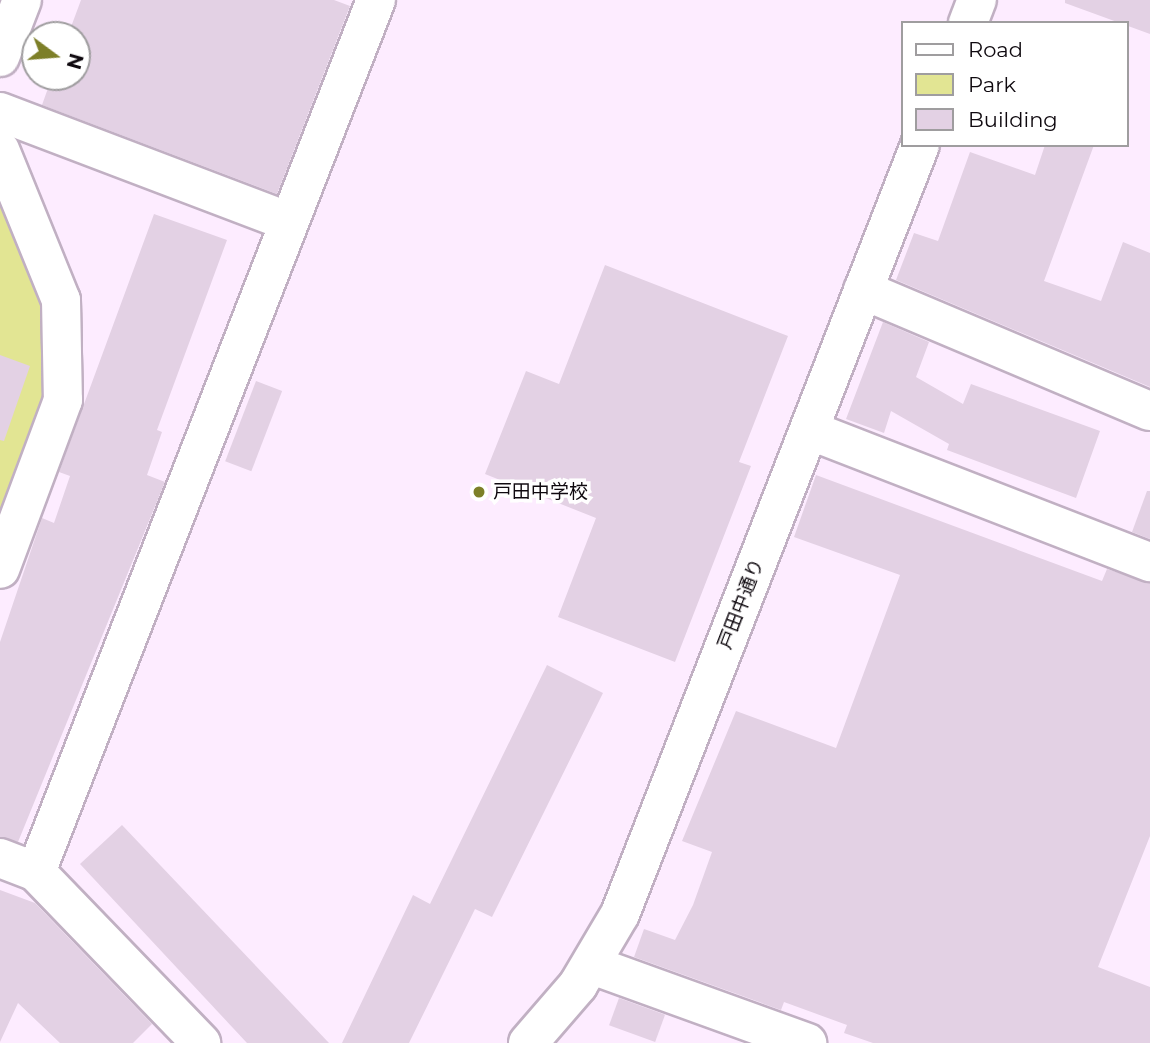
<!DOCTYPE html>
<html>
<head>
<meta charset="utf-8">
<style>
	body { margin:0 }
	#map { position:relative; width:1150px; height:1043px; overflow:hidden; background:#fdecff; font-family:Montserrat,"Noto Sans JP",sans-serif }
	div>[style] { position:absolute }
	.green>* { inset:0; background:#e2e593 }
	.building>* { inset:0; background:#e3d1e4; transform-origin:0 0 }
	.roads { filter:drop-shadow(2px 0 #c1b0c3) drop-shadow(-2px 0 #c1b0c3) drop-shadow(0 2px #c1b0c3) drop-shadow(0 -2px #c1b0c3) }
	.minor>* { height:38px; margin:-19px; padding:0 19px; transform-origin:19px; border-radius:19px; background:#fff }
	.dots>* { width:19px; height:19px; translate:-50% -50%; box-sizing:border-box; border:4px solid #fff; border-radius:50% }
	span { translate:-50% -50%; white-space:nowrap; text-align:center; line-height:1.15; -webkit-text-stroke:7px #fff; paint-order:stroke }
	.poi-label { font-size:19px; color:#0f090f }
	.left { translate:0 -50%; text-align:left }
	.street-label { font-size:19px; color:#0f090f }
	.legend { position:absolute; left:901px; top:21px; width:228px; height:126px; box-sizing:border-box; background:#fff; border:2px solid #9f9d9f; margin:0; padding:9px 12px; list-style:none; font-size:21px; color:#0f090f }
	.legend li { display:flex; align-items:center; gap:14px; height:35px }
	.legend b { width:35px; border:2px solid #9f9d9f }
	.north { position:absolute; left:21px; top:21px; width:70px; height:70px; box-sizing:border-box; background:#fff; border:2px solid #9f9d9f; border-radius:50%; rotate:106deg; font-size:19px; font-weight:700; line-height:28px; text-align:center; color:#0f090f }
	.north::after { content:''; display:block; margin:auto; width:24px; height:32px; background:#7d7f28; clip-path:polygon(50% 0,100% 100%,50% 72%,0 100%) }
</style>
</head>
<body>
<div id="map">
	<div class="green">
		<div style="clip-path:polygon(0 150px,61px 300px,54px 425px,0 569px)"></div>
	</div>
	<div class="building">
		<div style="clip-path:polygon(81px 0,334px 0,350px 6px,277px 194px,42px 105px,52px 77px,77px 77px,77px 35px,68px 35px)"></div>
		<div style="clip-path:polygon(1065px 0,1150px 0,1150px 34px,1065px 3px)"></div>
		<div style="clip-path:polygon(1045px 145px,1094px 145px,1044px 281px,1101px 301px,1123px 242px,1150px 253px,1150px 387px,896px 280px,914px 233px,938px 241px,970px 152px,1035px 175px)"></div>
		<div style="clip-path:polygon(154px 214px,227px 240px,157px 430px,162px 432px,147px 475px,165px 482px,18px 842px,0 837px,0 642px,42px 518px,54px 523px,70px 476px,59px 472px)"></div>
		<div style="clip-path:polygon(605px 265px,788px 336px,739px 462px,751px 466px,675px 662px,558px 617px,596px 518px,485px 474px,526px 371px,559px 384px)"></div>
		<div style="clip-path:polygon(883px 322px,929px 342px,916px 377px,963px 404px,971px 384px,1100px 431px,1076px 498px,947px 450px,949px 444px,891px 411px,884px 433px,846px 419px)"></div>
		<div style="clip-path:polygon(0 355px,30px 366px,4px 441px,0 440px)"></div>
		<div style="left:256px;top:381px;width:28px;height:86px;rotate:21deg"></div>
		<div style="clip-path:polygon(816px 475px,1102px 581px,1107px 569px,1150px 583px,1150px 836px,1098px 967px,1150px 987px,1150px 1043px,873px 1043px,844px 1033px,847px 1025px,784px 1002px,781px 1010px,634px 957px,644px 929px,675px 940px,693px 905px,712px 852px,682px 841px,736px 711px,836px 748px,900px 575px,794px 537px)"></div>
		<div style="clip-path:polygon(1147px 491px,1150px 491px,1150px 539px,1132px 532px)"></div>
		<div style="clip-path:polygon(547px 665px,603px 693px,492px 917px,475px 909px,409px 1043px,342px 1043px,413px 895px,430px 904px)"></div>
		<div style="clip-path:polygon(122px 825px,329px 1043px,247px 1043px,80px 864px)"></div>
		<div style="clip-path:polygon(0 890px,35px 903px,152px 1024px,133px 1043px,60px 1043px,18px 1003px,0 1042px)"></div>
		<div style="left:619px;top:998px;width:49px;height:29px;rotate:20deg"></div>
	</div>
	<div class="roads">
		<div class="minor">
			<div style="left:968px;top:23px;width:25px;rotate:-69deg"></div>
			<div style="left:0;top:57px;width:61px;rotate:-68.9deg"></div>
			<div style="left:0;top:112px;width:309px;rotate:20.8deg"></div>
			<div style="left:0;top:150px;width:162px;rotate:67.9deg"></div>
			<div style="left:61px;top:300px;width:100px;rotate:88.9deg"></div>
			<div style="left:63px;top:400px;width:180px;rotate:110.4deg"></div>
			<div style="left:863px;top:290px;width:311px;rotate:22.9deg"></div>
			<div style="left:809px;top:430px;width:366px;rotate:21.2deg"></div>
			<div style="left:0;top:858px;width:39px;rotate:21deg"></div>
			<div style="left:36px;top:872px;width:238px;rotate:46deg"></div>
			<div style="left:36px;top:872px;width:936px;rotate:-68.7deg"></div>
			<div style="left:592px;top:965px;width:229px;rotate:19.9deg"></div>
			<div style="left:528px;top:1043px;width:77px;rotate:-49.2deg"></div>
			<div style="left:578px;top:985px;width:82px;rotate:-59.4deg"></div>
			<div style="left:620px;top:914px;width:825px;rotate:-68.69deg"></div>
		</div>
	</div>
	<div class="dots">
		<div style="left:479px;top:492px;background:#7d7f28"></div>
	</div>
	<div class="poi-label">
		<span class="left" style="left:493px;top:492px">戸田中学校</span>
	</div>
	<div class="street-label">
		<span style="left:741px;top:604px;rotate:-69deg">戸田中通り</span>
	</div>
	<ul class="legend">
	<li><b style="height:9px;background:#fff"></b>Road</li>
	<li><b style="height:19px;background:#e2e593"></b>Park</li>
	<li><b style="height:19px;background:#e3d1e4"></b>Building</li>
	</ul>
	<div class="north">N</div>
</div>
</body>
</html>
